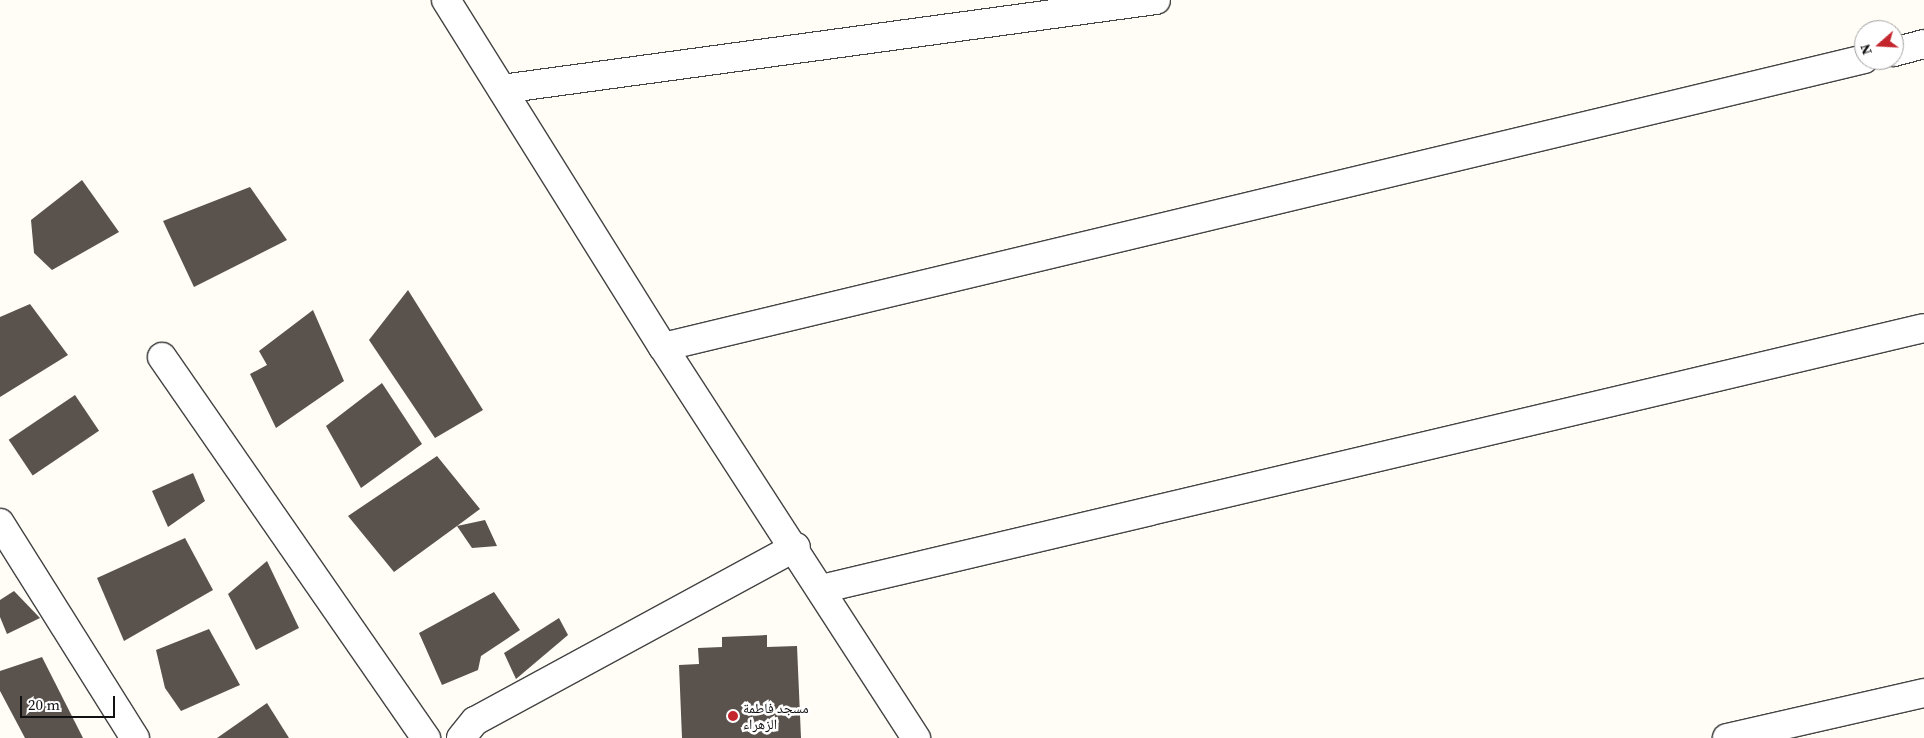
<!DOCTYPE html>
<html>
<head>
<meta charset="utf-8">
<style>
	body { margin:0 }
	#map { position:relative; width:1924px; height:738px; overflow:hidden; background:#fffdf5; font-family:"Source Serif 4","Noto Naskh Arabic",serif }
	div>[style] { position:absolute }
	.building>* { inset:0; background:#5a524d; transform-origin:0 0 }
	.roads { filter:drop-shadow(1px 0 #444) drop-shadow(-1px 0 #444) drop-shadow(0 1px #444) drop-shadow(0 -1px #444) }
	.minor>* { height:28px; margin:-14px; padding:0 14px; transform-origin:14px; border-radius:14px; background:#fff }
	.dots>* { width:14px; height:14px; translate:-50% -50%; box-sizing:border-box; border:2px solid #fff; border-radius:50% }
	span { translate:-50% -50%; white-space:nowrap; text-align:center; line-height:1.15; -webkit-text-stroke:5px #fff; paint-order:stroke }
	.poi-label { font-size:14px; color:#111 }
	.left { translate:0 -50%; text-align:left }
	.north { position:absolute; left:1854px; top:20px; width:50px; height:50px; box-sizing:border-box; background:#fff; border:1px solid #a0a0a0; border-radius:50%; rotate:251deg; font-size:14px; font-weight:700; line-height:20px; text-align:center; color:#111 }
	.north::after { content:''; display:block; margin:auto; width:18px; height:22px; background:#c4262e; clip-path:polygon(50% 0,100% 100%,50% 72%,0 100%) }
	.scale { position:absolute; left:20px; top:696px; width:95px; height:22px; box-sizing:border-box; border:2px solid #111; border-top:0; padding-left:6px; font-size:15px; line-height:18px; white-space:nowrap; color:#111; -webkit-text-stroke:4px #fff; paint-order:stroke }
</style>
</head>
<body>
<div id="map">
	<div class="building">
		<div style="clip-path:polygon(82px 180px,119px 232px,52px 270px,34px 253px,31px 220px)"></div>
		<div style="clip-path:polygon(250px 187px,287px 240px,194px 287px,163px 221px)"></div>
		<div style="clip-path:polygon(408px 290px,483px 410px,435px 438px,369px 340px)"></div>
		<div style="clip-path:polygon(30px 304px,68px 355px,0 397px,0 317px)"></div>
		<div style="clip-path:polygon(313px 310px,344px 381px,276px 428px,250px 374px,267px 365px,259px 351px)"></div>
		<div style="clip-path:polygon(382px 383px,422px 444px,361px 488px,326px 426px)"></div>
		<div style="left:75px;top:395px;width:43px;height:80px;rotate:56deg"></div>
		<div style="clip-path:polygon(437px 456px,480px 509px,457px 526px,485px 520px,497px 546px,472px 548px,457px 526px,394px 572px,348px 516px)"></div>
		<div style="clip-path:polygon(193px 473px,205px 501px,168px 527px,152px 491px)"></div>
		<div style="clip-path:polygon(185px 538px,213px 590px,124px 641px,97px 578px)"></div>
		<div style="clip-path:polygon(267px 561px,299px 628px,256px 650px,228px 594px)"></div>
		<div style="clip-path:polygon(14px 591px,40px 618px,7px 634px,0 617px,0 600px)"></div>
		<div style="clip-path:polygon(494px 592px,520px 630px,481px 656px,478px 670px,442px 685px,419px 633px)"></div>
		<div style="clip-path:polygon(559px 618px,568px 635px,516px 679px,504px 653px)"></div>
		<div style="clip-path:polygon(209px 629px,240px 685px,181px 711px,165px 688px,156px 650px)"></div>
		<div style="clip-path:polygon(767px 635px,767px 647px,797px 646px,801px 738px,682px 738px,679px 665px,699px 664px,698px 648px,722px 647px,722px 637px)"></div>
		<div style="clip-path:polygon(42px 657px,83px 738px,25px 738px,0 691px,0 671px)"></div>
		<div style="clip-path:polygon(267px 703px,289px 738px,217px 738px)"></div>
	</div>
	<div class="roads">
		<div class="minor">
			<div style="left:446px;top:0;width:409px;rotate:58deg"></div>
			<div style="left:663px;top:347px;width:466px;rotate:57.1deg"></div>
			<div style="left:1894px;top:52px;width:31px;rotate:-15deg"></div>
			<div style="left:502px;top:89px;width:660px;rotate:-7.75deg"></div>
			<div style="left:663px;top:347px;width:1235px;rotate:-13.48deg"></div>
			<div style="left:162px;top:357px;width:464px;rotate:55.3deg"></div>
			<div style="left:0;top:523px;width:254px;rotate:57.9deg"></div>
			<div style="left:821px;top:589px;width:1133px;rotate:-13.31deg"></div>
			<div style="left:461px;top:738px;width:22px;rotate:-51deg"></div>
			<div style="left:475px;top:721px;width:365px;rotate:-28.5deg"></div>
			<div style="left:1727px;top:738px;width:202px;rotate:-12.9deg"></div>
		</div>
	</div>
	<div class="dots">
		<div style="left:733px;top:716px;background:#c4262e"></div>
	</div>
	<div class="poi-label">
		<span class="left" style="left:743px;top:716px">مسجد فاطمة<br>الزهراء</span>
	</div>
	<div class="north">N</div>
	<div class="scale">20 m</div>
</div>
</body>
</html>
